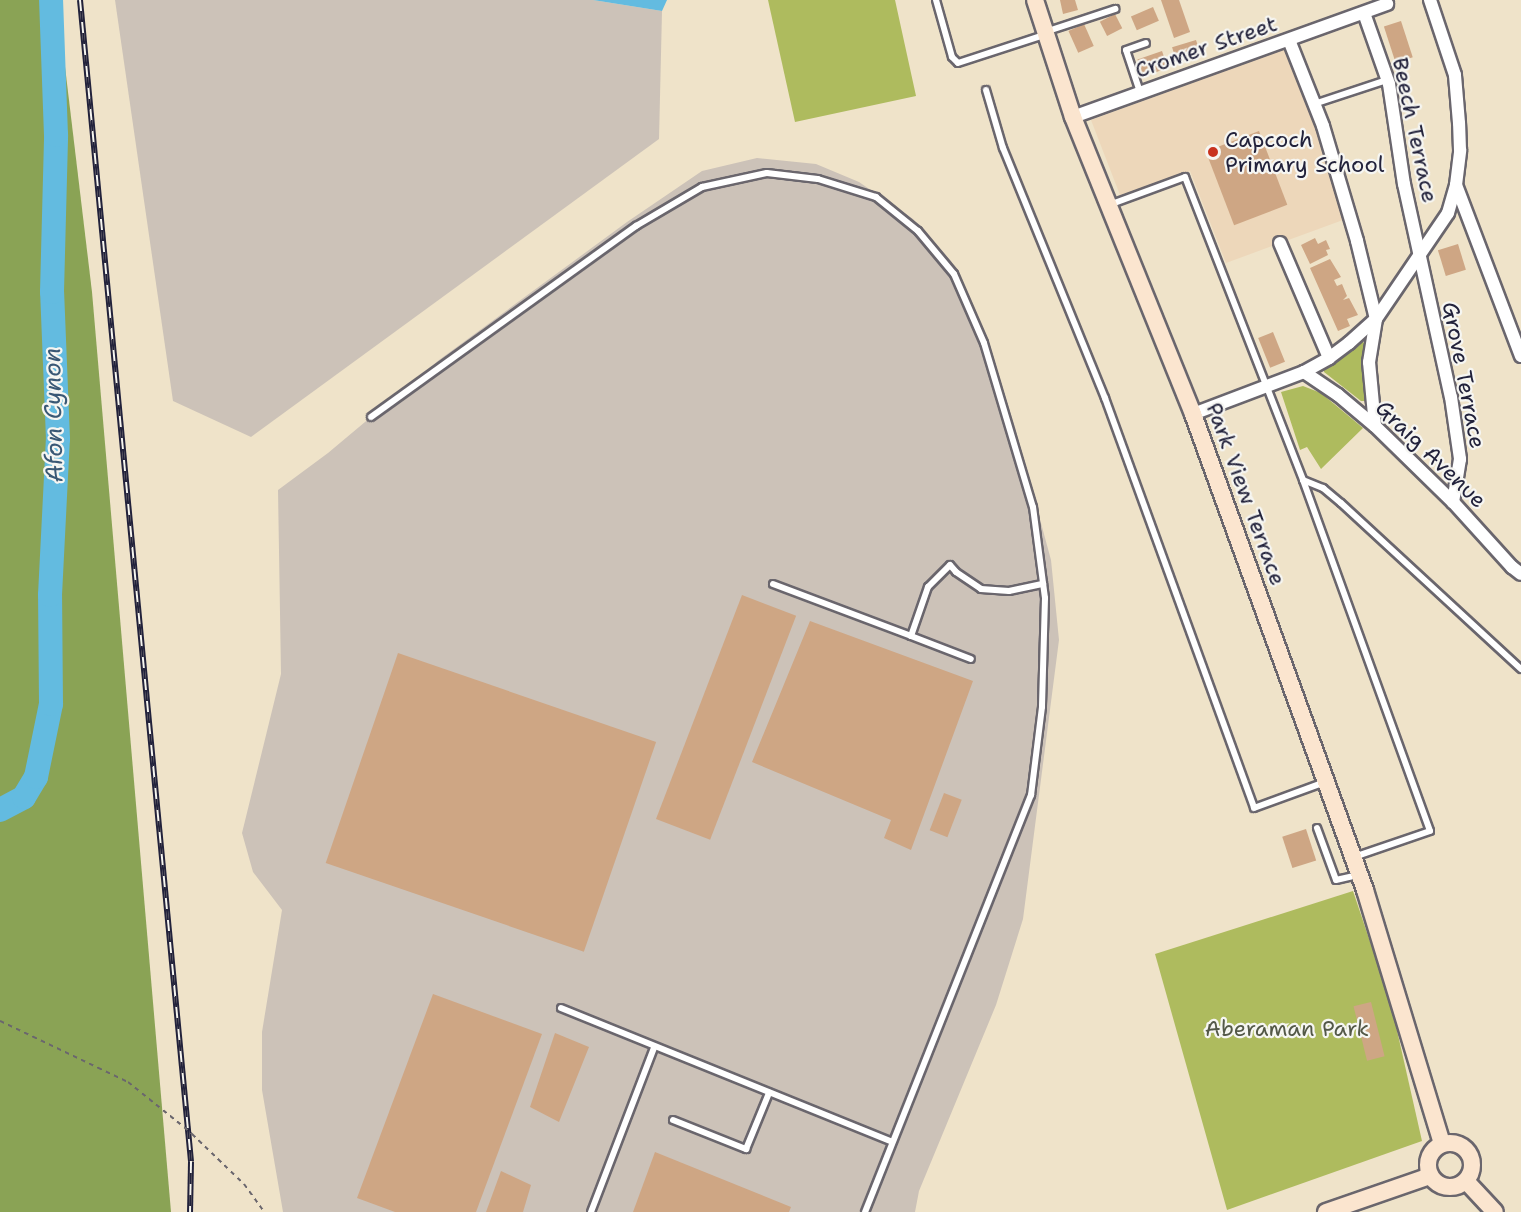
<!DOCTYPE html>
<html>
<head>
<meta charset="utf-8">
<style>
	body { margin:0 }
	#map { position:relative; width:1521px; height:1212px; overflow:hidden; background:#efe3c9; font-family:"Shantell Sans",sans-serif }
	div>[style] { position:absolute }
	.built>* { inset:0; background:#edd7ba }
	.industrial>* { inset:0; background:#ccc2b8 }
	.green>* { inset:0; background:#aebb5e }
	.forest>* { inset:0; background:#8aa355 }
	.water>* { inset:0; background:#63bbe0 }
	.river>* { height:24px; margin:-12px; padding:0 12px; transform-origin:12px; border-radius:12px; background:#63bbe0 }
	.building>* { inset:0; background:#cea684; transform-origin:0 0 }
	.path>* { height:2px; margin-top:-1px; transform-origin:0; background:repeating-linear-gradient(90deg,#6a666d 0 4.5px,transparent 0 9px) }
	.roads { filter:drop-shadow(2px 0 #6a666d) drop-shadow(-2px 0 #6a666d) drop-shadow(0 2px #6a666d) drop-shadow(0 -2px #6a666d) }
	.service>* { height:6px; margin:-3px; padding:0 3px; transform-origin:3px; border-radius:3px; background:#fff }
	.minor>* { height:12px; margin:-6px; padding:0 6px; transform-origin:6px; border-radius:6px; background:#fff }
	.secondary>* { height:16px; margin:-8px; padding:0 8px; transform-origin:8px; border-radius:8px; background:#fbe5cf }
	.secondary>.ring { margin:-8px; padding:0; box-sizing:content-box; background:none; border:16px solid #fbe5cf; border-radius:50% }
	.rail>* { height:6px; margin-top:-3px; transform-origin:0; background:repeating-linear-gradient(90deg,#f6f6f2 0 11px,#22223b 0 22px); box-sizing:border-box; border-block:2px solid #22223b }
	.path-bridge>* { height:2px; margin-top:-1px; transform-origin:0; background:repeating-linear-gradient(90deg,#6a666d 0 4.5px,transparent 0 9px) }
	.dots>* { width:16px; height:16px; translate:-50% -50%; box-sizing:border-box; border:3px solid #f6f6f2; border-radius:50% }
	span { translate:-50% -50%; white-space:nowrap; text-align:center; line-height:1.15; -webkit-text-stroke:4.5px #f6f6f2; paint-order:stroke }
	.street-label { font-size:22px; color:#22223b }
	.poi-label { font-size:22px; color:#22223b }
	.left { translate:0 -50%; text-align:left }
	.park-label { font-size:22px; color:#535847 }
	.water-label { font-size:24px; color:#395875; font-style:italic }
</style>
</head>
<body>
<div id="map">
	<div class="built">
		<div style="clip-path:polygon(1288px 48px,1318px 134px,1343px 220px,1226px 263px,1190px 171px,1120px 195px,1091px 120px)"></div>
	</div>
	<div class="industrial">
		<div style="clip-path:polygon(115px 0,593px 0,662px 11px,659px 139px,251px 437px,173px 401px)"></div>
		<div style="clip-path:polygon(757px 158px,816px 164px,859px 182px,913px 219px,951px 261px,984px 330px,1015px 427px,1051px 560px,1059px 640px,1023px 919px,996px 1005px,919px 1191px,915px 1212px,283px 1212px,262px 1090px,262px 1032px,282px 910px,253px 872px,242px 833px,281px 674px,278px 490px,328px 453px,439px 360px,627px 222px,702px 171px)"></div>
	</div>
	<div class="green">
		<div style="clip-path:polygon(768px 0,895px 0,916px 96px,795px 122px)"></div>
		<div style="clip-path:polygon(1361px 340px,1365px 344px,1362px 366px,1365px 401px,1361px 401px,1324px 372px,1324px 369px)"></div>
		<div style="clip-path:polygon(1303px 386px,1321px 393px,1363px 428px,1321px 469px,1307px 447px,1300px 450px,1281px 392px)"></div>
		<div style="clip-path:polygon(1353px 891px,1391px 1004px,1422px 1141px,1227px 1210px,1155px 954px)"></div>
	</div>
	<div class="forest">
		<div style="clip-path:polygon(0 0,57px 0,92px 292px,171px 1212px,0 1212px)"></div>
	</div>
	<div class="water">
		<div style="clip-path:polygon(593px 0,667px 0,662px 11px)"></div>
	</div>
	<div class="river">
		<div style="left:0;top:810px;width:27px;rotate:-28deg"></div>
		<div style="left:24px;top:797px;width:23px;rotate:-59deg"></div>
		<div style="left:36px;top:777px;width:75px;rotate:-78.4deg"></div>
		<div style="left:51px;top:704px;width:109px;rotate:-90.5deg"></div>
		<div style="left:50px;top:595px;width:156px;rotate:-87.1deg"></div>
		<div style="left:58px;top:439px;width:147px;rotate:-92.3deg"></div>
		<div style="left:52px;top:292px;width:157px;rotate:-88.5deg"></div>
		<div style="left:56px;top:135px;width:135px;rotate:-92.1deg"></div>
	</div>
	<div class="building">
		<div style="clip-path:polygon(1060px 0,1075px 0,1078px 10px,1063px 14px)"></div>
		<div style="clip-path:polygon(1161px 0,1179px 0,1190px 32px,1174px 38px)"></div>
		<div style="left:1153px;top:7px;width:15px;height:24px;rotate:67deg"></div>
		<div style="left:1115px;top:14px;width:16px;height:17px;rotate:63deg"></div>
		<div style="left:1401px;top:21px;width:38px;height:18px;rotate:72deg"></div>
		<div style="left:1084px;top:24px;width:24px;height:17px;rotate:66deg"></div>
		<div style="left:1196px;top:40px;width:17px;height:25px;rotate:73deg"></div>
		<div style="left:1162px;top:51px;width:18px;height:26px;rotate:71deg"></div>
		<div style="left:1259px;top:131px;width:79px;height:57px;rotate:69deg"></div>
		<div style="clip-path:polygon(1315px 238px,1318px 244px,1326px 240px,1330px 249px,1326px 250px,1328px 255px,1310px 264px,1301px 245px)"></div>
		<div style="left:1458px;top:244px;width:27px;height:21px;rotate:73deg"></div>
		<div style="clip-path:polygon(1330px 259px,1341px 277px,1334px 280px,1337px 286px,1342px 284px,1347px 296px,1343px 300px,1349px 298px,1358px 315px,1347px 319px,1350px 326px,1338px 331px,1310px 268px)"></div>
		<div style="left:1273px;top:332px;width:32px;height:16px;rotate:68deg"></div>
		<div style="left:742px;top:595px;width:58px;height:240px;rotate:21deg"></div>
		<div style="clip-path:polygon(810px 621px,973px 681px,911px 850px,884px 838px,891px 820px,752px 762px)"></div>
		<div style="left:398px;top:653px;width:273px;height:222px;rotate:19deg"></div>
		<div style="left:944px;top:793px;width:19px;height:40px;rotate:21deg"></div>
		<div style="left:1306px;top:829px;width:33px;height:25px;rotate:72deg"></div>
		<div style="clip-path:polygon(433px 994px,542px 1034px,476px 1212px,395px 1212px,357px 1198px)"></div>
		<div style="left:1371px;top:1002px;width:56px;height:18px;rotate:76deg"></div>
		<div style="clip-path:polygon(555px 1033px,589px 1047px,559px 1122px,530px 1107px)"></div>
		<div style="clip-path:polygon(655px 1152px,791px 1207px,789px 1212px,633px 1212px)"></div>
		<div style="clip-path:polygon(501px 1171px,531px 1185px,523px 1212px,486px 1212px)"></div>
	</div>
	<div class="path">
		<div style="left:0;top:1021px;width:142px;rotate:25.5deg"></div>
		<div style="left:128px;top:1082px;width:72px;rotate:38.8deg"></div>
		<div style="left:192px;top:1134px;width:72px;rotate:43.9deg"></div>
		<div style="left:244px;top:1184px;width:34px;rotate:54deg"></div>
	</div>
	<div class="roads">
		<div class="service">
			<div style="left:936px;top:0;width:59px;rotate:74.3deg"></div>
			<div style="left:952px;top:57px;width:8px;rotate:45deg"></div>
			<div style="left:958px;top:63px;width:90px;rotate:-18deg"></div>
			<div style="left:1048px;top:31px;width:71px;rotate:-18.2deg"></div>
			<div style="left:986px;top:90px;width:60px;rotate:73.7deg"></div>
			<div style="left:1003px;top:148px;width:270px;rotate:67.8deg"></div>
			<div style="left:1105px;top:398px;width:436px;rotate:70deg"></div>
			<div style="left:1254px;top:808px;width:76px;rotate:-20.1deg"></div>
			<div style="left:1140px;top:92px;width:44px;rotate:-108.4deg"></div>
			<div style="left:1126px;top:50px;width:21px;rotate:-19deg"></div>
			<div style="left:1314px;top:104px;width:77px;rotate:-18.2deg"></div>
			<div style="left:1109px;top:205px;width:81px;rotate:-20.2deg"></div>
			<div style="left:1185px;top:177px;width:325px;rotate:68.7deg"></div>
			<div style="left:1303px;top:480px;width:373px;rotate:70.1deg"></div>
			<div style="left:1430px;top:831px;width:80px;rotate:161.1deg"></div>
			<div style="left:371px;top:417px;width:327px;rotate:-35.8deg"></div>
			<div style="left:636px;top:226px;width:77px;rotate:-30.6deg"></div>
			<div style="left:702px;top:187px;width:66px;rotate:-12.2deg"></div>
			<div style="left:767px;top:173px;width:51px;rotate:6.7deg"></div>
			<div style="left:818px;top:179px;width:61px;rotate:17.2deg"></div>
			<div style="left:876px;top:197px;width:54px;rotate:39deg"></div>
			<div style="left:918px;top:231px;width:56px;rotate:50.1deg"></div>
			<div style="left:954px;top:274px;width:75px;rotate:66.5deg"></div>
			<div style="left:984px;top:343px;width:171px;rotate:73.4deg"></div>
			<div style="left:1033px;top:507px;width:92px;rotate:82.5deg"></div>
			<div style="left:1045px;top:598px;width:109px;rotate:91.6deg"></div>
			<div style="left:1042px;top:707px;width:89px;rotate:97.1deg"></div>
			<div style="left:1031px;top:795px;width:449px;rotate:111.7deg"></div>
			<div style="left:1303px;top:480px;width:22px;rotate:22deg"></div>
			<div style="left:1323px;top:488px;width:23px;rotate:40deg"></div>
			<div style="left:1341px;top:503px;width:245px;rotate:42.7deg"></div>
			<div style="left:773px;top:584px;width:147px;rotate:20.6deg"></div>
			<div style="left:911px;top:636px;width:52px;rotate:-70.9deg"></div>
			<div style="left:928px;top:587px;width:31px;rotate:-45deg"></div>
			<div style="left:950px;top:565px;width:9px;rotate:49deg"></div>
			<div style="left:956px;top:572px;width:30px;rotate:34deg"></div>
			<div style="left:981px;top:589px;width:28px;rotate:4deg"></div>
			<div style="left:1009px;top:591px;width:35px;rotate:-12deg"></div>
			<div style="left:911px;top:636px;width:64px;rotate:21deg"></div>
			<div style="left:1317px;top:828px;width:55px;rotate:69.9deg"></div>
			<div style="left:1336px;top:880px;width:22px;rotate:-13deg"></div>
			<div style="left:561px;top:1008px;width:357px;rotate:22deg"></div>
			<div style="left:673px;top:1120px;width:79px;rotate:21.7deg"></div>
			<div style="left:746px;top:1149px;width:61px;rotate:-67.7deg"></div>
			<div style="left:591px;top:1212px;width:176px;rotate:-69deg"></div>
		</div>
		<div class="minor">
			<div style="left:1364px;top:13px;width:75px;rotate:70.6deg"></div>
			<div style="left:1389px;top:84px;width:101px;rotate:81.5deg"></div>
			<div style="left:1404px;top:184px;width:218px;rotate:77.6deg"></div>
			<div style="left:1451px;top:397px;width:63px;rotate:81.7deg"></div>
			<div style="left:1460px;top:459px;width:44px;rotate:99.2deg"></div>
			<div style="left:1289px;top:40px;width:92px;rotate:68.4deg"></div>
			<div style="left:1323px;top:126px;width:120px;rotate:73.5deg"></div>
			<div style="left:1357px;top:241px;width:80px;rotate:76.3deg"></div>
			<div style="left:1376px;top:319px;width:44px;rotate:99.2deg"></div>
			<div style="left:1369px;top:362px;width:64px;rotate:84.6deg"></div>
			<div style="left:1073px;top:117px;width:334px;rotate:-19.8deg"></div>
			<div style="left:1456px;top:185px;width:183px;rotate:69.2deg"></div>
			<div style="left:1280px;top:243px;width:125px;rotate:66.9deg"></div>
			<div style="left:1304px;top:372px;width:41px;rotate:34.1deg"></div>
			<div style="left:1338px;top:395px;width:48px;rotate:40deg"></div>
			<div style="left:1375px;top:426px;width:109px;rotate:44.3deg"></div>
			<div style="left:1453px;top:502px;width:88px;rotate:47.8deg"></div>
			<div style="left:1512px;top:567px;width:11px;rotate:38deg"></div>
			<div style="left:1193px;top:414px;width:119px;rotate:-20.7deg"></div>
			<div style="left:1304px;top:372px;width:29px;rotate:-29deg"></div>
			<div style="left:1329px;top:358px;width:25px;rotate:-37deg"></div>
			<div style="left:1349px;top:343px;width:36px;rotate:-42deg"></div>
			<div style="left:1376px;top:319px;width:128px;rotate:-55.8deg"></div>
			<div style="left:1448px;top:213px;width:29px;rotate:-74deg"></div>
			<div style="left:1456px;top:185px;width:35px;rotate:-83deg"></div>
			<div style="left:1460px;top:150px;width:27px;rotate:-92deg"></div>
			<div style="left:1459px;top:123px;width:48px;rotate:-94.8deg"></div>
			<div style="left:1455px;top:75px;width:79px;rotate:-108.4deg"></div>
		</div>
		<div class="secondary">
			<div style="left:1035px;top:0;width:123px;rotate:72deg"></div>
			<div style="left:1073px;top:117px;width:320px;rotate:68deg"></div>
			<div style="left:1193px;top:414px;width:506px;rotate:70.13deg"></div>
			<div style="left:1365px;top:890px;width:265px;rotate:73.1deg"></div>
			<div class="ring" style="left:1428px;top:1143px;width:28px;height:28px"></div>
			<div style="left:1466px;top:1181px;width:42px;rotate:46.9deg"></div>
			<div style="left:1326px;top:1212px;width:110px;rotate:-19.1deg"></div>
		</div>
	</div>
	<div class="rail">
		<div style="left:80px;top:0;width:1167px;rotate:84.54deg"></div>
		<div style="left:191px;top:1162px;width:50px;rotate:91.1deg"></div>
	</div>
	<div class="path-bridge">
		<div style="left:184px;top:1127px;width:11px;rotate:41deg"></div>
	</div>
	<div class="dots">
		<div style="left:1213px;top:152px;background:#c8321e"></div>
	</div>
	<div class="street-label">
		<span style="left:1206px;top:47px;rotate:-19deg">Cromer Street</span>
		<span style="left:1415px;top:130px;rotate:78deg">Beech Terrace</span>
		<span style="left:1464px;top:375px;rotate:79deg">Grove Terrace</span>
		<span style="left:1431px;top:454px;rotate:44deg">Graig Avenue</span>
		<span style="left:1246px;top:494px;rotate:70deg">Park View Terrace</span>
	</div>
	<div class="poi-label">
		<span class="left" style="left:1225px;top:152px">Capcoch<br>Primary School</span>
	</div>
	<div class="park-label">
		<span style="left:1287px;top:1029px">Aberaman Park</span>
	</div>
	<div class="water-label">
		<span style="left:54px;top:415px;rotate:-91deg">Afon Cynon</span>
	</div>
</div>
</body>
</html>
